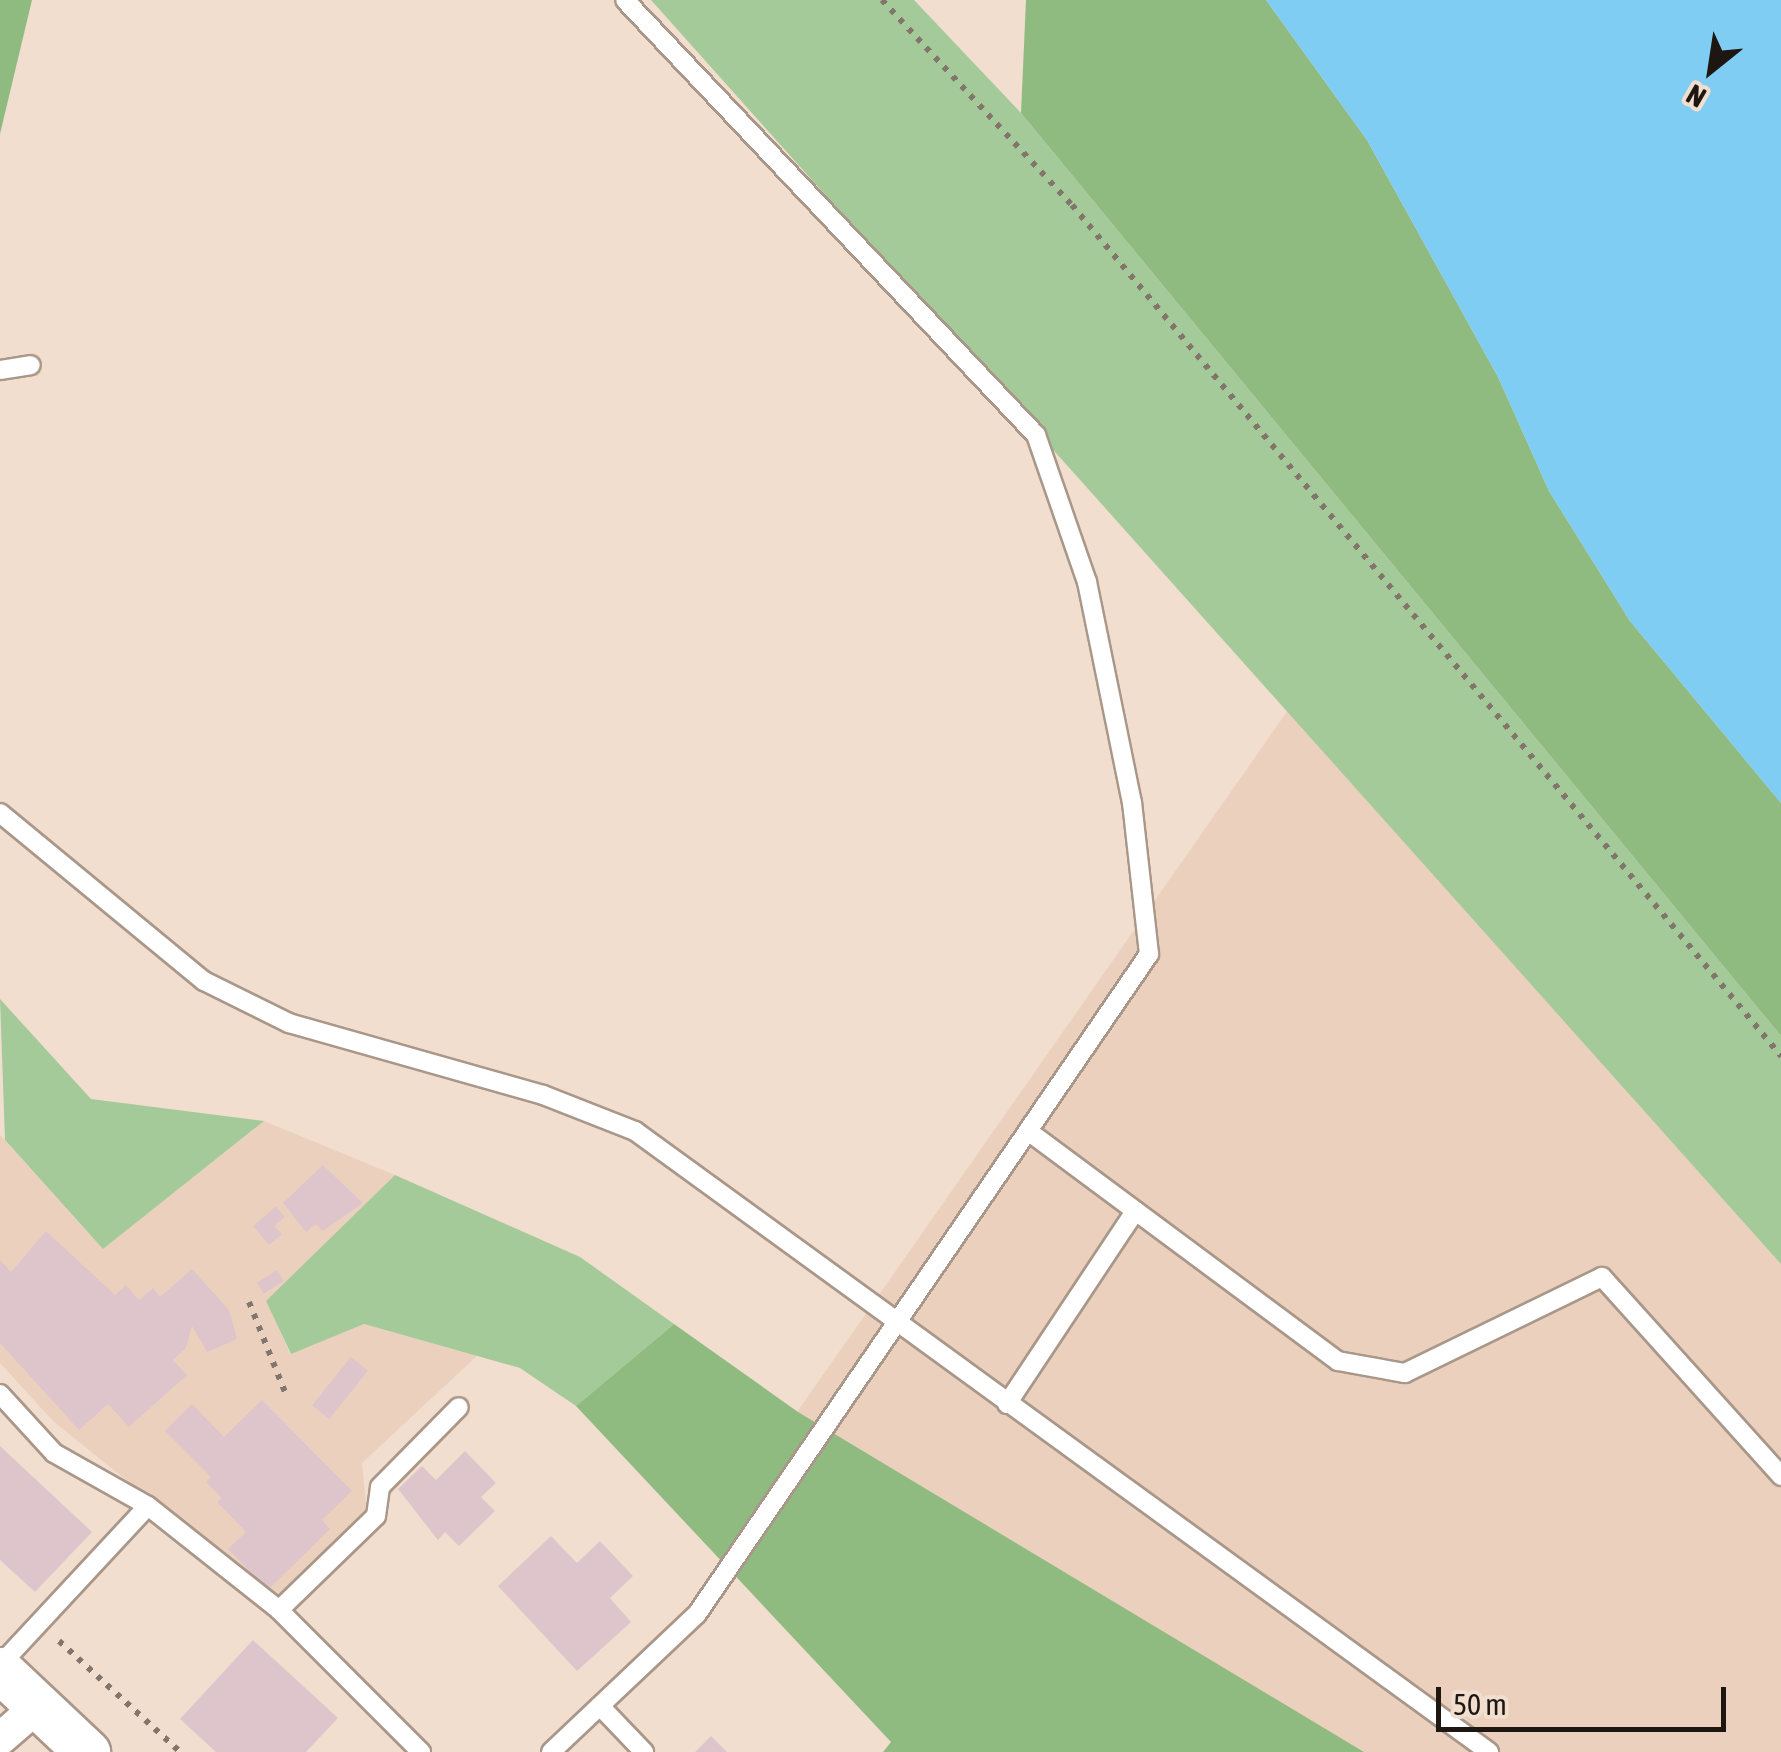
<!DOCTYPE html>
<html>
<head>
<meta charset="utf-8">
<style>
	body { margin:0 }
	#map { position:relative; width:1781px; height:1752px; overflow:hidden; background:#f2decf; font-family:"Asap Condensed",sans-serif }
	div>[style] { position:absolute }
	.built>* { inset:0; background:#ebd1bd }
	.green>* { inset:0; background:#a5ca9a }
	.forest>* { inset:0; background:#8fbb81 }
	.water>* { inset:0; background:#7fcdf2 }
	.building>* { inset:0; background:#dec5cc; transform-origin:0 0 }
	.path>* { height:6px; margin-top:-3px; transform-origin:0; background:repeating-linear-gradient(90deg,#82756b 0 5px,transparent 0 13px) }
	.roads { filter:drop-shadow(2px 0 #a99789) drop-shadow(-2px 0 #a99789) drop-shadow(0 2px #a99789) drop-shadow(0 -2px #a99789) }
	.service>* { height:18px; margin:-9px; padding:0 9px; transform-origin:9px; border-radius:9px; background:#fff }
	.minor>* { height:32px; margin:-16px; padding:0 16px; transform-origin:16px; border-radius:16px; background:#fff }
	.secondary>* { height:45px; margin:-22.5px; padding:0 22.5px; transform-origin:22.5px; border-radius:22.5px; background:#fff }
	span { translate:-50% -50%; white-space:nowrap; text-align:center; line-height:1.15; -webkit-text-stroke:8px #f2decf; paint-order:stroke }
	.north { position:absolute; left:1661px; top:20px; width:100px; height:100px; -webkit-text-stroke:8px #f2decf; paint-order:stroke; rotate:210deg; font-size:28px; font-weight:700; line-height:40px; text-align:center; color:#1d1611 }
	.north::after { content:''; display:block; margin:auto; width:35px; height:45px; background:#1d1611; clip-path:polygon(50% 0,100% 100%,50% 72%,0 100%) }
	.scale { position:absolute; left:1436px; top:1687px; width:290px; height:45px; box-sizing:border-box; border:5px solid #1d1611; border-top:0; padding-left:12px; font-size:30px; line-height:35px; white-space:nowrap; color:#1d1611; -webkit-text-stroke:8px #f2decf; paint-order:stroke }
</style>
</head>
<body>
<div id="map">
	<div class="built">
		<div style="clip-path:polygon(1288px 710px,1781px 1264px,1781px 1752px,1364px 1752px,797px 1412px)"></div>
		<div style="clip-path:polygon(264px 1121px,395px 1175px,267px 1301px,290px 1354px,364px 1324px,477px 1356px,362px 1463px,367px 1514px,276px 1601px,53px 1421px,0 1363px,0 1135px,103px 1249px)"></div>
	</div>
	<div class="green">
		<div style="clip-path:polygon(651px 0,914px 0,1021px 113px,1781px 1036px,1781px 1264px)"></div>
		<div style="clip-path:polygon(0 999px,91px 1099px,264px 1121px,103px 1249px,5px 1140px)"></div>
		<div style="clip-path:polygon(395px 1175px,580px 1257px,674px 1324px,576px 1406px,520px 1368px,364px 1324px,291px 1354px,266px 1301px)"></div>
	</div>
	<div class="forest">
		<div style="clip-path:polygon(0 0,32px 0,0 134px)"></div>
		<div style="clip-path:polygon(1026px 0,1266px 0,1367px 140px,1498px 377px,1549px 491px,1630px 621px,1781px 803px,1781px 1036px,1021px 113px)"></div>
		<div style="clip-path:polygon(674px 1324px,798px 1412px,1364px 1752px,883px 1752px,891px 1742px,576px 1406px)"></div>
	</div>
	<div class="water">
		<div style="clip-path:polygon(1266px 0,1781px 0,1781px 803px,1630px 621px,1549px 491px,1498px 377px,1367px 140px)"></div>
	</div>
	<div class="building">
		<div style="clip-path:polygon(323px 1165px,363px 1203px,323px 1231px,316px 1224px,306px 1232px,283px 1203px)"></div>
		<div style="clip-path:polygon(276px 1206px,285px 1217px,274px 1226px,282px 1234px,269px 1245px,253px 1226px)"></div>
		<div style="clip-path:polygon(46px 1231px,115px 1295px,126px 1285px,139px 1300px,153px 1288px,160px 1297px,192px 1269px,229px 1310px,237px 1339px,207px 1352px,192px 1326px,186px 1348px,173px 1360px,187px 1375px,129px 1427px,108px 1404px,79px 1430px,0 1343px,0 1260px,11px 1272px)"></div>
		<div style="left:277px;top:1270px;width:13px;height:24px;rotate:58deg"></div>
		<div style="left:351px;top:1357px;width:22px;height:62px;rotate:39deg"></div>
		<div style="clip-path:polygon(262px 1400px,352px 1491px,322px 1520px,330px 1529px,268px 1590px,228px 1549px,246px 1532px,217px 1502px,222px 1498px,206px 1482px,211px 1477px,165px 1431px,192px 1404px,224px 1437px)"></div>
		<div style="clip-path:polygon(0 1446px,92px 1532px,35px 1592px,0 1560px)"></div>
		<div style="clip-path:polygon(465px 1451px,496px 1483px,481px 1497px,495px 1511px,459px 1546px,445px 1532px,438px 1540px,398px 1489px,422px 1466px,436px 1480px)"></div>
		<div style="clip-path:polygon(551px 1536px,577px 1563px,600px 1541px,633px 1576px,610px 1598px,631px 1622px,577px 1671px,498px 1586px)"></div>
		<div style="clip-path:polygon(253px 1640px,338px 1718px,306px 1752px,216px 1752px,180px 1719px)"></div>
		<div style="clip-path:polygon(711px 1736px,727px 1752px,695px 1752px)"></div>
	</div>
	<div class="path">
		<div style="left:882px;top:0;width:280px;rotate:47.2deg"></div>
		<div style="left:1072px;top:205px;width:1108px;rotate:50.2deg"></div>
		<div style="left:249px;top:1302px;width:97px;rotate:68.2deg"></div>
		<div style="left:59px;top:1641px;width:164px;rotate:42.5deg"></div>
	</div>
	<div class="roads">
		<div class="service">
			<div style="left:0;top:370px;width:31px;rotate:-9deg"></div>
			<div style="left:0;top:813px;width:264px;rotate:39.5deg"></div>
			<div style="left:204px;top:981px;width:95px;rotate:26.3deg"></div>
			<div style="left:289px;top:1023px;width:264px;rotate:15.8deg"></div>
			<div style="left:543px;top:1095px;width:99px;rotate:21.4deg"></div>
			<div style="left:635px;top:1131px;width:1056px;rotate:36.02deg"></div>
			<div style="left:1028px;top:1131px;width:386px;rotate:36.6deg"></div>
			<div style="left:1338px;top:1361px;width:68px;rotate:10.2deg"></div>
			<div style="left:1405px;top:1373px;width:219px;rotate:-26deg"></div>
			<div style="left:1602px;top:1277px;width:268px;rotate:48deg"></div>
			<div style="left:0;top:1394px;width:80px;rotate:47.5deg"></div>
			<div style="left:54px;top:1453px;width:108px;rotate:29.4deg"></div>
			<div style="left:148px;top:1506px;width:167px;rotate:38.4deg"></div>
			<div style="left:279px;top:1610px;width:201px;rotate:45deg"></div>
			<div style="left:1007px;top:1404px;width:232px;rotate:-56.4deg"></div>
			<div style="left:279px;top:1610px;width:135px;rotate:-44.1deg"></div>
			<div style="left:376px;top:1516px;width:29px;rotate:-82deg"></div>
			<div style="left:380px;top:1487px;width:112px;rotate:-45.4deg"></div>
			<div style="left:0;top:1665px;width:217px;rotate:-47.1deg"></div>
			<div style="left:600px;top:1706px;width:64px;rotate:46.3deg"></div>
			<div style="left:551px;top:1752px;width:201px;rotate:-43.4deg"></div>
			<div style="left:697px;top:1614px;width:800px;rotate:-55.59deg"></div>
			<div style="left:1149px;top:954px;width:152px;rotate:-96.4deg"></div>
			<div style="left:1132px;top:803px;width:226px;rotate:-101.5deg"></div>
			<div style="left:1087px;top:582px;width:156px;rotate:-109.1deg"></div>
			<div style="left:1036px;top:435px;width:598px;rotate:-133.38deg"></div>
		</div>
		<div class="minor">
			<div style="left:0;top:1739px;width:49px;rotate:-40.9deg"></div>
		</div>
		<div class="secondary">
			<div style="left:0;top:1670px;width:120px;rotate:43.3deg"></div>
		</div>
	</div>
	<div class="north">N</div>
	<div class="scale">50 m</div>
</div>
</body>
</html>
